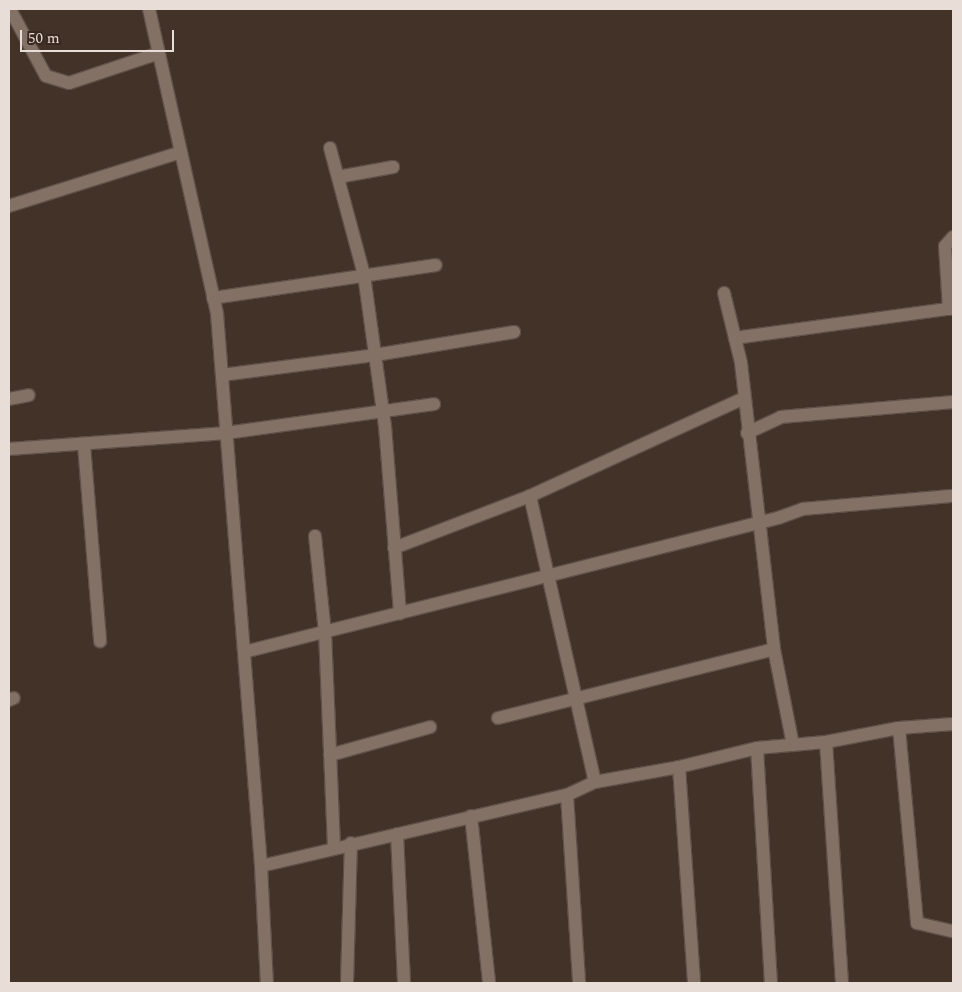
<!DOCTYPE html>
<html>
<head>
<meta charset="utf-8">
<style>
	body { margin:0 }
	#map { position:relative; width:962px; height:992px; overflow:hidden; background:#423228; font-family:Spectral,serif }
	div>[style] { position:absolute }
	.roads { filter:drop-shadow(1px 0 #5e5048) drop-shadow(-1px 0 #5e5048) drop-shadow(0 1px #5e5048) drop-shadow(0 -1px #5e5048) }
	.minor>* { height:12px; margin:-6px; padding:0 6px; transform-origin:6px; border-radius:6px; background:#847166 }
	span { translate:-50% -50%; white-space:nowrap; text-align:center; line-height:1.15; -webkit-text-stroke:4px #38281f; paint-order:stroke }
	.frame { position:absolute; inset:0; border:10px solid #e8ddd7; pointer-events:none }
	.scale { position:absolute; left:20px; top:30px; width:154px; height:22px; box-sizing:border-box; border:2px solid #e8ddd7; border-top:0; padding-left:6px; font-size:15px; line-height:18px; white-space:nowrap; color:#e8ddd7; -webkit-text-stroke:4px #38281f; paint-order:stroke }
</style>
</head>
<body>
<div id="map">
	<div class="roads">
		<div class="minor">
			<div style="left:10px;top:9px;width:76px;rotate:61.8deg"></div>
			<div style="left:46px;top:76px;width:24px;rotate:17deg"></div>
			<div style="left:69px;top:83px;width:95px;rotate:-18.4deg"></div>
			<div style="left:149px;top:9px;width:312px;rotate:77.4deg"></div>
			<div style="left:217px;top:314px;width:554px;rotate:85.44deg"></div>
			<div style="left:261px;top:866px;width:117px;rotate:87.1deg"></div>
			<div style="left:330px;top:148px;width:131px;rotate:75deg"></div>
			<div style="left:364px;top:275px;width:152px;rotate:82.1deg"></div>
			<div style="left:385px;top:426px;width:188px;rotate:85.4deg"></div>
			<div style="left:338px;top:177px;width:56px;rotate:-10.3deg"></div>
			<div style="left:9px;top:206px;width:180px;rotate:-17.4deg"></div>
			<div style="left:724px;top:293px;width:72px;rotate:76.3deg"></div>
			<div style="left:741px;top:363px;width:288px;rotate:83.4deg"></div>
			<div style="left:774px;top:649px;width:98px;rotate:78.8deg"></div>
			<div style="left:213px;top:298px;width:225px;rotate:-8.4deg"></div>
			<div style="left:949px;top:309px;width:63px;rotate:-93.6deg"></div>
			<div style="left:945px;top:246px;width:12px;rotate:-48deg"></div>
			<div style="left:735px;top:338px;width:220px;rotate:-7.8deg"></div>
			<div style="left:222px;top:375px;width:154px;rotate:-7.4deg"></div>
			<div style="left:375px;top:355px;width:141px;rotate:-9.4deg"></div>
			<div style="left:9px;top:399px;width:20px;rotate:-11deg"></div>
			<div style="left:747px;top:433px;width:38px;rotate:-25deg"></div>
			<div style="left:781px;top:417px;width:173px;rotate:-5deg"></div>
			<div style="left:84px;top:445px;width:197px;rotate:85.3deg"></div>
			<div style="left:9px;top:449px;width:218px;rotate:-4.2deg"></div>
			<div style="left:226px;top:433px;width:210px;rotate:-7.9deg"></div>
			<div style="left:530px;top:496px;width:293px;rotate:77.2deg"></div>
			<div style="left:315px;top:536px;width:97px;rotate:84.1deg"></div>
			<div style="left:325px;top:632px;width:216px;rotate:87.6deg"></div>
			<div style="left:394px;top:548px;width:146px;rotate:-20.9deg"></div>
			<div style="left:530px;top:496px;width:235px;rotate:-24.6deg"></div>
			<div style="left:244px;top:652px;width:551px;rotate:-14.09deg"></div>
			<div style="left:778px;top:518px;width:27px;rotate:-20deg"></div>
			<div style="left:803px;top:509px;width:151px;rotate:-5deg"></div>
			<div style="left:9px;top:700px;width:5px;rotate:-22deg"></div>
			<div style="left:498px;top:718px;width:284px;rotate:-14deg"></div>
			<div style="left:899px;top:728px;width:196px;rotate:84.7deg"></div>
			<div style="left:917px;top:923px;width:37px;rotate:13deg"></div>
			<div style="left:826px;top:742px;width:242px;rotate:86.2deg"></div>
			<div style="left:757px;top:748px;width:235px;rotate:86.6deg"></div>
			<div style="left:330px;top:755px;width:104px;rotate:-15.6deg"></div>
			<div style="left:679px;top:767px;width:217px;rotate:86deg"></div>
			<div style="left:567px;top:795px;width:188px;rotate:86.3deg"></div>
			<div style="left:471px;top:816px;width:168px;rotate:83.8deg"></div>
			<div style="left:397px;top:834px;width:149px;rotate:87.3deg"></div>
			<div style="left:261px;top:866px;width:314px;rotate:-13.1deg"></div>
			<div style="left:567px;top:795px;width:31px;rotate:-25deg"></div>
			<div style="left:595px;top:782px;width:85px;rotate:-10.1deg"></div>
			<div style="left:679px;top:767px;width:80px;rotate:-13.7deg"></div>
			<div style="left:757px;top:748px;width:69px;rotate:-5deg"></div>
			<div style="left:826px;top:742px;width:74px;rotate:-10.9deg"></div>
			<div style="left:899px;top:728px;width:54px;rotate:-4.2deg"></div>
			<div style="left:347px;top:983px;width:140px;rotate:-88.4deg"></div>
		</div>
	</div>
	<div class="frame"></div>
	<div class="scale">50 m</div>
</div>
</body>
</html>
